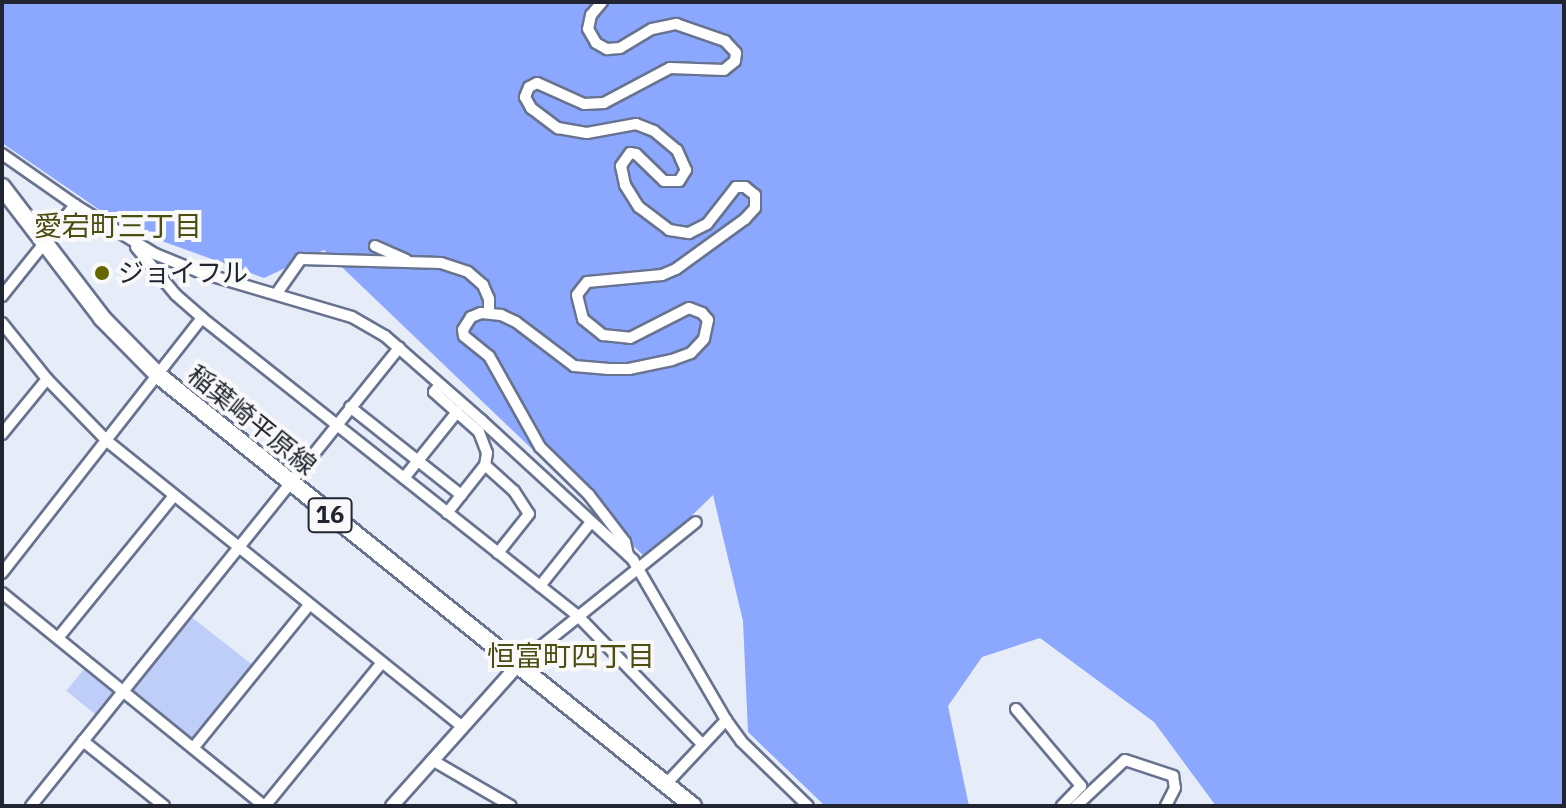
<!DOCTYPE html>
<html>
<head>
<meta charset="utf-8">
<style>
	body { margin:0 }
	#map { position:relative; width:1566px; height:808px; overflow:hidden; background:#e7ecf9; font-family:"IBM Plex Sans","Noto Sans JP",sans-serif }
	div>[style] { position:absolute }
	.green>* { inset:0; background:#becef9; transform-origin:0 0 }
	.forest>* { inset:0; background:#8ba7fe }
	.roads { filter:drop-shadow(2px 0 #687390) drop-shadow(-2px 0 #687390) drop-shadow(0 2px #687390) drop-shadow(0 -2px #687390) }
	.minor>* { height:10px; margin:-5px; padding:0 5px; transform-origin:5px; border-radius:5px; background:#fff }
	.tertiary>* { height:12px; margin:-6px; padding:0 6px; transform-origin:6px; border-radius:6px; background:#fff }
	.primary>* { height:16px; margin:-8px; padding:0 8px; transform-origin:8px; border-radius:8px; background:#fff }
	.dots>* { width:22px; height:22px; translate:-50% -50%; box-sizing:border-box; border:4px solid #f9f9f9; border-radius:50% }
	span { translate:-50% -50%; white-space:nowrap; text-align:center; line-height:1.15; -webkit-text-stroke:8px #f9f9f9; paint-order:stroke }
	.shield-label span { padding:2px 6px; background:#f9f9f9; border:2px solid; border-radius:6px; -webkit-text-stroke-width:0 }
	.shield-label { font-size:24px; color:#212531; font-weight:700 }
	.poi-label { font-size:26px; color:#212531 }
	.left { translate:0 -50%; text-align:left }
	.street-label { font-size:26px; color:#212531 }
	.neighbourhood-label { font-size:28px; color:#4c4d10 }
	.frame { position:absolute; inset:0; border:4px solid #212531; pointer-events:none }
</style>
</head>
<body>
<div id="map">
	<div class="green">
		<div style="clip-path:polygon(190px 616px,254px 666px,195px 739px,191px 740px,132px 692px,131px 688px)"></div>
		<div style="left:84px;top:669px;width:38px;height:28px;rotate:39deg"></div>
	</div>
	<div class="forest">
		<div style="clip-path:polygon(2px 2px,1564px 2px,1564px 806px,1216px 806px,1154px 722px,1040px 638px,982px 657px,948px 706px,969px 806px,825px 806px,748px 732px,743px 621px,713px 495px,647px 559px,324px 250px,264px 278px,126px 228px,2px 143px)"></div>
	</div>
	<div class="roads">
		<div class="minor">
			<div style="left:602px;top:2px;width:17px;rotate:130deg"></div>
			<div style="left:591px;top:15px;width:14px;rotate:102deg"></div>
			<div style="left:588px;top:29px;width:16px;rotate:60deg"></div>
			<div style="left:596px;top:43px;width:13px;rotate:29deg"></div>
			<div style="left:607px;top:49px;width:13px;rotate:-4deg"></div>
			<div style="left:620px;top:48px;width:37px;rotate:-31deg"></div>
			<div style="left:652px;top:29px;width:25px;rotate:-12deg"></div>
			<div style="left:676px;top:24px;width:52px;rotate:19.1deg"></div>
			<div style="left:725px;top:41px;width:16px;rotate:47deg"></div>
			<div style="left:736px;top:53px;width:8px;rotate:97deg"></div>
			<div style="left:735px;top:61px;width:14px;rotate:141deg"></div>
			<div style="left:724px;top:70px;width:54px;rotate:-177.9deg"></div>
			<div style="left:670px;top:68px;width:75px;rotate:152.1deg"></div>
			<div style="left:604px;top:103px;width:20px;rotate:177deg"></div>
			<div style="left:584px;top:104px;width:51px;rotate:-155.9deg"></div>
			<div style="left:537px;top:83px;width:9px;rotate:153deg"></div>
			<div style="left:529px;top:87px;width:11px;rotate:112deg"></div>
			<div style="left:525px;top:97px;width:13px;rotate:61deg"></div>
			<div style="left:531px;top:108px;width:34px;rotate:37deg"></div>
			<div style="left:558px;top:128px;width:29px;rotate:10deg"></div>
			<div style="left:587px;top:133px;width:50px;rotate:-10.4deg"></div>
			<div style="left:636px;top:124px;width:19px;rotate:21deg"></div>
			<div style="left:654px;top:131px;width:30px;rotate:40deg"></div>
			<div style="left:677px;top:150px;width:22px;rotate:66deg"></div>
			<div style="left:686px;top:170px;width:13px;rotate:122deg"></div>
			<div style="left:679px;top:181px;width:15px;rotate:180deg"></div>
			<div style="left:664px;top:181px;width:39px;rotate:-136deg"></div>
			<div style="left:636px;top:154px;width:6px;rotate:-171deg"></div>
			<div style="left:630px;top:153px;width:16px;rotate:125deg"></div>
			<div style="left:621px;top:166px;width:19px;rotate:78deg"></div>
			<div style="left:625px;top:185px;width:26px;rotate:58deg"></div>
			<div style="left:639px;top:207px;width:38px;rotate:37deg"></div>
			<div style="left:669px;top:230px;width:20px;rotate:9deg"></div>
			<div style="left:689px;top:233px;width:20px;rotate:-27deg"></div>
			<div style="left:707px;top:224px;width:47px;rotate:-51.9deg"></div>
			<div style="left:736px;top:187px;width:9px"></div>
			<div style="left:745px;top:187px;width:13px;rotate:39deg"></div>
			<div style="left:755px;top:195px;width:13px;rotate:90deg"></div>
			<div style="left:755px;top:208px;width:15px;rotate:132deg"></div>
			<div style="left:745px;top:219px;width:85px;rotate:144.1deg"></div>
			<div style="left:676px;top:269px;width:15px;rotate:157deg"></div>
			<div style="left:662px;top:275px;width:75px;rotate:174.7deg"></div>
			<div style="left:587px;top:282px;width:16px;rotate:128deg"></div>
			<div style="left:577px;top:295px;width:25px;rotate:76deg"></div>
			<div style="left:583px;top:319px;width:26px;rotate:39deg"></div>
			<div style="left:603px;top:335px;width:27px;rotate:6deg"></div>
			<div style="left:630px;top:338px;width:66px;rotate:-27deg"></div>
			<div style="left:689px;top:308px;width:14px;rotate:21deg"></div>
			<div style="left:702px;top:313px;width:9px;rotate:49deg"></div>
			<div style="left:708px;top:320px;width:19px;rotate:102deg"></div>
			<div style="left:704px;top:339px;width:19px;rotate:133deg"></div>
			<div style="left:691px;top:353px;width:20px;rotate:160deg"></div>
			<div style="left:672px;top:360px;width:44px;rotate:168.2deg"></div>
			<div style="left:629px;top:369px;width:20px;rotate:180deg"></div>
			<div style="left:609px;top:369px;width:35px;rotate:-175deg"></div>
			<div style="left:574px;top:366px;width:73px;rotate:-142.8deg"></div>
			<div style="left:516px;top:322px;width:17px;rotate:-155deg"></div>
			<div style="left:501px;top:315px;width:20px;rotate:-174deg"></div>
			<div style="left:481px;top:313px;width:11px;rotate:158deg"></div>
			<div style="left:471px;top:317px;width:15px;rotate:122deg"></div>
			<div style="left:463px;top:330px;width:6px;rotate:81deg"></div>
			<div style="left:464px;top:336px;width:32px;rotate:39deg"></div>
			<div style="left:489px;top:356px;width:104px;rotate:60.7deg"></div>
			<div style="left:540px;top:447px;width:69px;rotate:44.4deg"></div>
			<div style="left:589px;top:495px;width:59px;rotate:52.5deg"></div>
			<div style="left:625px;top:542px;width:13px;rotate:77deg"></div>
			<div style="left:2px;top:154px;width:89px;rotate:34.9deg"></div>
			<div style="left:75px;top:205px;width:94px;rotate:31.5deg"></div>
			<div style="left:155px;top:254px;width:48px;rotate:22.2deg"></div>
			<div style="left:199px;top:272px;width:159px;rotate:16.4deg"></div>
			<div style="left:352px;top:317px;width:38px;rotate:30deg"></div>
			<div style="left:385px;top:336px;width:128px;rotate:41.2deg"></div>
			<div style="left:481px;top:420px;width:207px;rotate:42.6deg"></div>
			<div style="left:633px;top:560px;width:185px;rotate:59.8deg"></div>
			<div style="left:726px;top:720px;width:26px;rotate:54deg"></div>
			<div style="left:741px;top:741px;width:93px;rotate:44.1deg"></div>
			<div style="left:375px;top:246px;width:34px;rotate:24deg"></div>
			<div style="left:136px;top:247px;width:62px;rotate:50.2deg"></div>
			<div style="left:176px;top:295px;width:35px;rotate:41deg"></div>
			<div style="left:202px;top:318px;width:480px;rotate:38.4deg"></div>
			<div style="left:578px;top:616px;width:177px;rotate:45.9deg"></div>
			<div style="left:277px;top:293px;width:42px;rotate:-54.8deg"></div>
			<div style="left:301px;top:259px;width:140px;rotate:1.6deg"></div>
			<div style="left:441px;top:263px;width:28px;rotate:18deg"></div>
			<div style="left:468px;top:272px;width:20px;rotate:41deg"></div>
			<div style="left:483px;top:285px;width:15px;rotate:67deg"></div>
			<div style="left:489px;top:299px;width:14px;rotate:90deg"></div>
			<div style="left:2px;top:296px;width:117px;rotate:-51.3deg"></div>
			<div style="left:2px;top:323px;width:72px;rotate:51.2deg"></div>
			<div style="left:47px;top:379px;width:86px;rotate:45.9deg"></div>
			<div style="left:107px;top:441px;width:455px;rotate:38.8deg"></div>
			<div style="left:440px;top:385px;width:9px;rotate:131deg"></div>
			<div style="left:434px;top:392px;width:60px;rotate:41.6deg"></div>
			<div style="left:479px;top:432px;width:22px;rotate:69deg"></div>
			<div style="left:487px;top:453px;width:12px;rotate:99deg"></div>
			<div style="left:350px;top:407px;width:142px;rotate:38.4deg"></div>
			<div style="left:2px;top:434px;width:71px;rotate:-50.7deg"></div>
			<div style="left:404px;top:478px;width:85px;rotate:-51.2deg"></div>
			<div style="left:447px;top:513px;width:61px;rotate:-51.6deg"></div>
			<div style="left:485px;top:465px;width:39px;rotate:42deg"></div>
			<div style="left:514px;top:491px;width:27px;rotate:57deg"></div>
			<div style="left:529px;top:514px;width:50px;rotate:128.5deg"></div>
			<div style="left:2px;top:573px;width:324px;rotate:-51.9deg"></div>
			<div style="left:540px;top:586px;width:82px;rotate:-51.4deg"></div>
			<div style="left:2px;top:593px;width:338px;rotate:39.1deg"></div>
			<div style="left:58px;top:638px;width:183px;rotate:-50.8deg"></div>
			<div style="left:518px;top:665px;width:228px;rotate:-38.8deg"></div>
			<div style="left:1016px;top:709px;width:101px;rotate:49.8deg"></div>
			<div style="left:1081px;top:786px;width:28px;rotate:134deg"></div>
			<div style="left:83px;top:741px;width:104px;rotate:38.7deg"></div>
			<div style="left:194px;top:747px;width:183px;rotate:-51deg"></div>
			<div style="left:432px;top:760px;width:91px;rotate:30.2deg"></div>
			<div style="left:666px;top:784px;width:88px;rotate:-46.8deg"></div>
			<div style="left:31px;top:806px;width:588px;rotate:-51.22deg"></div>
			<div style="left:265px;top:806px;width:183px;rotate:-50.8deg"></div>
			<div style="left:1076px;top:806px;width:67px;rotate:-43.2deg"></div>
			<div style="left:1125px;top:760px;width:51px;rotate:18.4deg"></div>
			<div style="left:1173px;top:776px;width:12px;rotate:81deg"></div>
			<div style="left:1175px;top:788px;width:20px;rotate:117deg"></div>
		</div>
		<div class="tertiary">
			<div style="left:392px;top:806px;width:189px;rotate:-48.2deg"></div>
		</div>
		<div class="primary">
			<div style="left:2px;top:187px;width:165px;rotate:52.6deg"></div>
			<div style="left:102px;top:318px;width:80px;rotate:45.5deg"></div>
			<div style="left:158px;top:375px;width:687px;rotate:38.86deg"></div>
		</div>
	</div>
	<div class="dots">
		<div style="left:102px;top:273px;background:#646600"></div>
	</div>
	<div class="shield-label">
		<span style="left:330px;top:515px">16</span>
	</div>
	<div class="poi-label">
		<span class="left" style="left:118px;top:273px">ジョイフル</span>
	</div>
	<div class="street-label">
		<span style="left:252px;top:420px;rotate:39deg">稲葉崎平原線</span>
	</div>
	<div class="neighbourhood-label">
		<span style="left:118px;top:226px">愛宕町三丁目</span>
		<span style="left:571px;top:656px">恒富町四丁目</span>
	</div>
	<div class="frame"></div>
</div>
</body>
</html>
